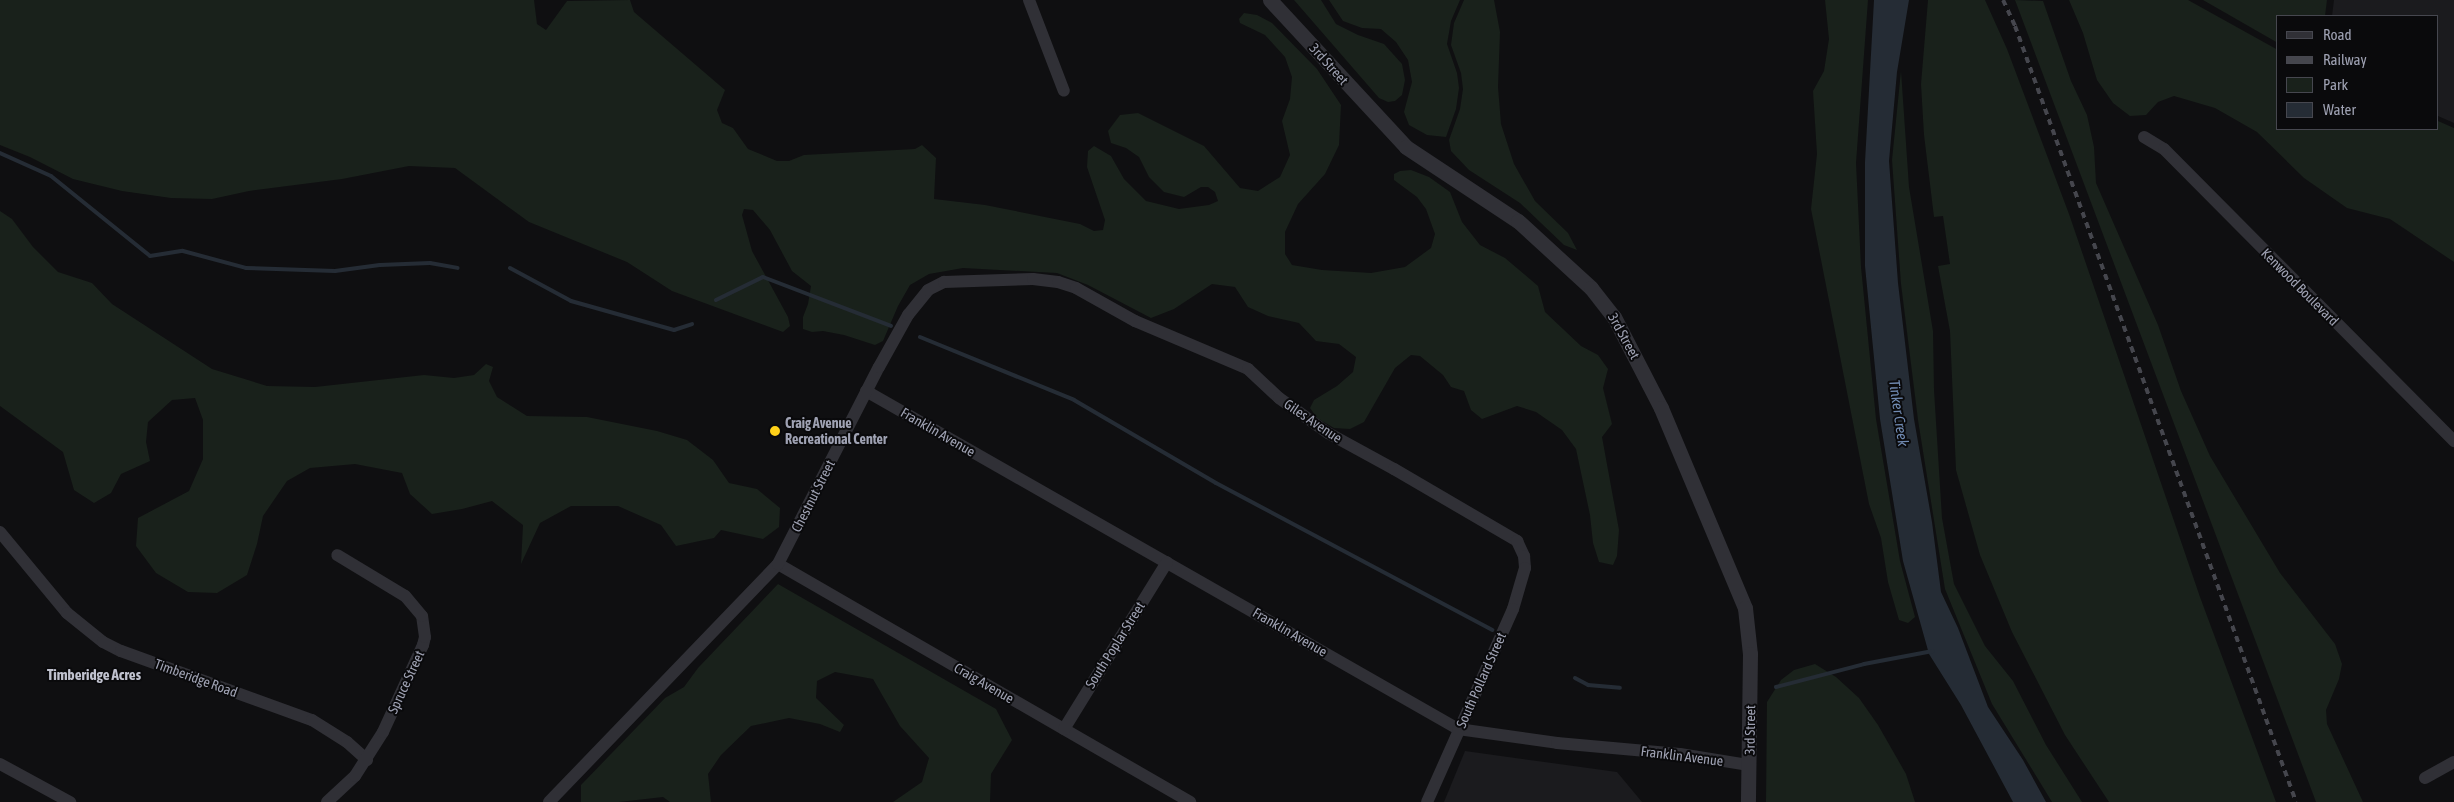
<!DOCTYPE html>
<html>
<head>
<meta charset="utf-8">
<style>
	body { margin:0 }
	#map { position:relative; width:2454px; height:802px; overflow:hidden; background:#0f0f11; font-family:"Asap Condensed",sans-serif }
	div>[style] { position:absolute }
	.built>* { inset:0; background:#1b1b1e }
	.green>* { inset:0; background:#19211b }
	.water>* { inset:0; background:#252c35 }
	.stream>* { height:4px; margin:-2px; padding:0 2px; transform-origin:2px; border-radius:2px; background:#252c35 }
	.minor>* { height:12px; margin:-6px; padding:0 6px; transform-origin:6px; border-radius:6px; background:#303036 }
	.tertiary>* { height:15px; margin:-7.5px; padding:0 7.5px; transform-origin:7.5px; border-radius:7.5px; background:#303036 }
	.rail>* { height:4px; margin-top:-2px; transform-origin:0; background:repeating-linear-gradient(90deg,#45464d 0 6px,transparent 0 11px) }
	.dots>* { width:14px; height:14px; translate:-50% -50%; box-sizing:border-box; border:2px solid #0a0a0c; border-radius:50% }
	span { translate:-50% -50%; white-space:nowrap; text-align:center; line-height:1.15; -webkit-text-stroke:4px #0a0a0c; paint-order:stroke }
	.street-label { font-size:14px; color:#9fa2b3 }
	.poi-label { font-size:14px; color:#9fa2b3; font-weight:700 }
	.left { translate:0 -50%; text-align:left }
	.water-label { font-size:15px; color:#718bb3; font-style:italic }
	.neighbourhood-label { font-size:15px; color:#c0c2cf; font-weight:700 }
	.legend { position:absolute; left:2276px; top:15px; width:162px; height:115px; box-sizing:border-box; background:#0a0a0c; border:1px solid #46474f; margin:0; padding:6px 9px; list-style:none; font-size:15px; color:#9fa2b3 }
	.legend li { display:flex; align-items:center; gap:10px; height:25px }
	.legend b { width:25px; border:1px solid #46474f }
</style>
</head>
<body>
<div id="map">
	<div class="built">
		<div style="clip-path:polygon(2334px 0,2454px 0,2454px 123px,2438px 116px,2438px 16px,2332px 16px)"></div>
		<div style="clip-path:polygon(1465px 751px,1617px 772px,1642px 802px,1444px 802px)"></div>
	</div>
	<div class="green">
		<div style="clip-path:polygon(0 0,534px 0,537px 24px,546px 30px,567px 1px,630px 0,634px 12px,725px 90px,717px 110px,722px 123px,733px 128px,748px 149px,777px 161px,789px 161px,804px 155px,915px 149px,922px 145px,936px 158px,934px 199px,985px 205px,1080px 224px,1094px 231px,1103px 230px,1105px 220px,1087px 167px,1088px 151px,1094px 146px,1111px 156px,1124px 179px,1146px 201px,1179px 209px,1209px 205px,1218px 201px,1215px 192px,1208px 187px,1201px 187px,1184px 197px,1164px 192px,1149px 177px,1139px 157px,1126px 148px,1111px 143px,1108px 131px,1120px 115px,1138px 113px,1204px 146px,1240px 188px,1258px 191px,1280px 177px,1290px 155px,1282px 121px,1290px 99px,1292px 77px,1285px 57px,1265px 35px,1240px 23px,1239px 19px,1244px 13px,1257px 15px,1272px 23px,1317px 69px,1341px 105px,1339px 145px,1325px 174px,1298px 204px,1285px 232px,1285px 254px,1292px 265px,1322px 270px,1371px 273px,1405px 267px,1431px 248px,1435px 234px,1426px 209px,1417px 197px,1394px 180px,1394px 174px,1400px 171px,1411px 170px,1429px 177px,1450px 192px,1462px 222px,1480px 245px,1505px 258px,1538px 286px,1545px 312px,1581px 346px,1598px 355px,1608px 369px,1603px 388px,1612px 424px,1602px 437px,1619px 530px,1617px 556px,1613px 565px,1599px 562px,1593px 543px,1590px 515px,1576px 449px,1562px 430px,1536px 412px,1517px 406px,1482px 419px,1471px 410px,1464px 391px,1451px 387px,1443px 375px,1420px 356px,1411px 355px,1395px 368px,1364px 422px,1350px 429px,1334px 428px,1317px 418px,1310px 408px,1314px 400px,1337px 386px,1353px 372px,1356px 357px,1339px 344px,1316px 341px,1299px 323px,1268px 316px,1248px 307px,1235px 287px,1212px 284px,1174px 309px,1151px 318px,1088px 285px,1057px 273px,963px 268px,929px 274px,910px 285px,898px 306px,883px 341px,875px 345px,844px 335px,823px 331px,812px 332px,803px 329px,803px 317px,808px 304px,811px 286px,792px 271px,770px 230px,753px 210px,744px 209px,742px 215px,752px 251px,788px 317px,790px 326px,783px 332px,672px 291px,627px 262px,529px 222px,455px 168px,409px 166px,342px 179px,249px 191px,212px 199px,171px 198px,122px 191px,73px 179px,30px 157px,0 145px)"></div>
		<div style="clip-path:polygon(1294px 0,1321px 0,1336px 24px,1358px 35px,1384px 44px,1402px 64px,1405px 80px,1402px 95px,1395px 101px,1388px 102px,1379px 98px)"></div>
		<div style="clip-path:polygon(1329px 0,1460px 0,1451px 21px,1447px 44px,1457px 73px,1459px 88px,1456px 109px,1446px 137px,1427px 135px,1409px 125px,1404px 112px,1412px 82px,1408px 60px,1396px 42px,1381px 29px,1362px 28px,1343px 21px)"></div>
		<div style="clip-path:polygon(1464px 0,1494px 0,1500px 32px,1498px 87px,1501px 124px,1514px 164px,1535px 201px,1568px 233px,1577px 250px,1564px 245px,1520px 203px,1469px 170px,1451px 151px,1449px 140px,1460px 109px,1463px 89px,1461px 73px,1451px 45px,1454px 23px)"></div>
		<div style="clip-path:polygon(1825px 0,1868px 0,1856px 163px,1861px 267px,1876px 419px,1900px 561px,1915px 617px,1908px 623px,1899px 620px,1888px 582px,1881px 538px,1869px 504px,1811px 209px,1817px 154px,1813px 91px,1824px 71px,1829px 39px)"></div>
		<div style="clip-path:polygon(1928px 0,1985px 0,2007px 49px,2069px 214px,2200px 597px,2276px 802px,2109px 802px,2065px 735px,2012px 632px,1980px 555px,1956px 470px,1950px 331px,1938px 266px,1950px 264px,1943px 216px,1934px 217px,1924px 135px,1921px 84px)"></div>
		<div style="clip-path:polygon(2015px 0,2043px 1px,2071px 81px,2087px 115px,2094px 147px,2096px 183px,2158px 325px,2181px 391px,2210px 456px,2280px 573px,2335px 644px,2342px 664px,2339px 679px,2326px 710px,2327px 724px,2363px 802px,2316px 802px)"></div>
		<div style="clip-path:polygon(2069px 0,2188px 0,2278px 50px,2278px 129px,2438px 129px,2438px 121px,2454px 128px,2454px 262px,2390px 219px,2347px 208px,2304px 178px,2257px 132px,2215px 108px,2174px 96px,2158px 102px,2146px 115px,2130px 116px,2113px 103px,2097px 80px,2083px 33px)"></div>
		<div style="clip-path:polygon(2203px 0,2327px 0,2325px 16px,2278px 16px,2278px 43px)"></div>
		<div style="clip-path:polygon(1901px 71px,1909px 187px,1933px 331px,1934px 390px,1942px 518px,1954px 584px,1985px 646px,2013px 681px,2046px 745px,2082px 802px,2052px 802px,1992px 704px,1945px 589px,1918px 420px,1901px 284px,1892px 160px)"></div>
		<div style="clip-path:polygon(0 211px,12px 219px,33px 247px,58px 272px,92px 283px,112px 304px,212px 369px,267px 386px,315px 387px,424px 375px,454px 378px,474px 375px,486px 364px,493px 367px,489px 381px,497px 397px,527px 416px,587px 417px,657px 431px,687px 440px,713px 460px,729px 483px,757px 489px,780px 508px,779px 527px,763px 539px,721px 530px,714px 538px,676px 546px,661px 525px,618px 506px,571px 506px,540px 523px,521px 564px,523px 525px,492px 501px,462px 509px,432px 514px,410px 494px,402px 473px,355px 464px,310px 468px,287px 481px,263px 516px,257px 544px,247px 575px,217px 593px,188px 592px,156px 573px,136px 546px,138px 518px,189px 491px,203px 459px,203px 420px,195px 398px,172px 400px,148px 422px,146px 442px,150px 461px,121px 474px,111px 493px,94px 503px,74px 490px,63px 452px,0 406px)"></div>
		<div style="clip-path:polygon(778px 584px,996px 709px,1012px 740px,991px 774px,990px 802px,893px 802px,922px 782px,929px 758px,900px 726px,873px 679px,835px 672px,817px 681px,816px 698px,844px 725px,840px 732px,820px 724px,789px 718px,751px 726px,721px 755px,708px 774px,711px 802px,670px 802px,663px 797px,619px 802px,581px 802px,581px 785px,665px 698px,684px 687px,698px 668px)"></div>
		<div style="clip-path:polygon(1815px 664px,1836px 677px,1859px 698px,1878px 725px,1906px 774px,1915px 802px,1766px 802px,1767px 702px,1781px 680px,1794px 670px)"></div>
	</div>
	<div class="water">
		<div style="clip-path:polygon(1874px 0,1909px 0,1897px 72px,1889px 161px,1898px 283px,1914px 419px,1932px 522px,1941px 592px,1958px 628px,1988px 707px,2023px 760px,2046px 802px,2013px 802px,1961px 705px,1929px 654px,1903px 561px,1880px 419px,1865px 266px,1865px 162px)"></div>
	</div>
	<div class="stream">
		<div style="left:0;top:153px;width:56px;rotate:24.3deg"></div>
		<div style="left:51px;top:176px;width:127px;rotate:38.9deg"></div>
		<div style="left:150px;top:256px;width:33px;rotate:-9deg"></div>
		<div style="left:183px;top:251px;width:65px;rotate:15.1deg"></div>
		<div style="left:246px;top:268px;width:89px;rotate:1.9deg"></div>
		<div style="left:335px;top:271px;width:45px;rotate:-7.6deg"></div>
		<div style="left:380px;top:265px;width:50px;rotate:-2.3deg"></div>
		<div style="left:430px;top:263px;width:28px;rotate:10deg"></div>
		<div style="left:510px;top:268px;width:69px;rotate:28.4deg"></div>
		<div style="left:571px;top:301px;width:107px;rotate:15.7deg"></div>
		<div style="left:674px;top:330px;width:19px;rotate:-18deg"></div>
		<div style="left:716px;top:300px;width:52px;rotate:-26.1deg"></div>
		<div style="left:763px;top:277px;width:137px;rotate:20.9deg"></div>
		<div style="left:920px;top:337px;width:166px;rotate:22.2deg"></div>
		<div style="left:1074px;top:400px;width:164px;rotate:30.3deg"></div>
		<div style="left:1216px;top:483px;width:313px;rotate:28deg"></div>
		<div style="left:1575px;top:678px;width:15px;rotate:28deg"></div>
		<div style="left:1588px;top:685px;width:32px;rotate:5deg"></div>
		<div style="left:1776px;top:687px;width:91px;rotate:-14.6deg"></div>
		<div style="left:1864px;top:664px;width:70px;rotate:-10.7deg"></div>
	</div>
	<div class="minor">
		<div style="left:1029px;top:0;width:97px;rotate:69deg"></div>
		<div style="left:2144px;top:137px;width:23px;rotate:31deg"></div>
		<div style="left:2164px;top:149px;width:412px;rotate:45.2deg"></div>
		<div style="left:866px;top:391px;width:682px;rotate:29.72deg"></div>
		<div style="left:1458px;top:729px;width:100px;rotate:8deg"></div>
		<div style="left:1557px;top:743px;width:123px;rotate:5.1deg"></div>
		<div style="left:1680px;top:754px;width:70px;rotate:9.1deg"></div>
		<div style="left:0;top:532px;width:105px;rotate:50.4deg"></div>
		<div style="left:67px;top:613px;width:46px;rotate:38.9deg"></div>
		<div style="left:103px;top:642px;width:20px;rotate:27deg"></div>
		<div style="left:121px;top:651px;width:203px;rotate:19.9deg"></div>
		<div style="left:312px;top:720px;width:41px;rotate:32.2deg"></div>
		<div style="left:347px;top:742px;width:27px;rotate:42deg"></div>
		<div style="left:778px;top:564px;width:476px;rotate:30deg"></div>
		<div style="left:1064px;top:729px;width:196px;rotate:-58.3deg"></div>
		<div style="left:0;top:764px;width:80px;rotate:28.5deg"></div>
		<div style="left:2425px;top:778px;width:33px;rotate:-29deg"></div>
		<div style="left:327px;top:802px;width:38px;rotate:-43deg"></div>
		<div style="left:355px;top:776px;width:52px;rotate:-57.5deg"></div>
		<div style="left:383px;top:732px;width:96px;rotate:-65.3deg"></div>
		<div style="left:423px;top:645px;width:8px;rotate:-76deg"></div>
		<div style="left:425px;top:637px;width:21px;rotate:-98deg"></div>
		<div style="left:422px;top:616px;width:26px;rotate:-130deg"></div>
		<div style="left:405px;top:596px;width:79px;rotate:-148.9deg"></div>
		<div style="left:549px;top:802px;width:330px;rotate:-46.1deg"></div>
		<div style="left:778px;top:564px;width:221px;rotate:-62.9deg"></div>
		<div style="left:879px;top:367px;width:60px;rotate:-60.9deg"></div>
		<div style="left:908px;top:315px;width:32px;rotate:-51deg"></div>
		<div style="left:928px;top:290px;width:18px;rotate:-27deg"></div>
		<div style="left:944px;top:282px;width:89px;rotate:-1.9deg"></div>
		<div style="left:1033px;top:279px;width:25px;rotate:7deg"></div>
		<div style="left:1058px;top:282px;width:19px;rotate:18deg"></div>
		<div style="left:1076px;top:288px;width:68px;rotate:29.2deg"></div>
		<div style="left:1135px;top:321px;width:123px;rotate:23deg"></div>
		<div style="left:1248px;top:369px;width:42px;rotate:43.1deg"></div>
		<div style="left:1279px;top:398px;width:60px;rotate:35.5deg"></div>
		<div style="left:1328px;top:433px;width:75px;rotate:28.6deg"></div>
		<div style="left:1394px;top:469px;width:143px;rotate:30.3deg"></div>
		<div style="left:1517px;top:541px;width:17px;rotate:65deg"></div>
		<div style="left:1524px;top:556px;width:12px;rotate:85deg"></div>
		<div style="left:1525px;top:568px;width:43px;rotate:106.3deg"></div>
		<div style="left:1513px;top:609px;width:211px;rotate:114deg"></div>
	</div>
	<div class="tertiary">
		<div style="left:1270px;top:0;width:200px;rotate:47.2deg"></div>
		<div style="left:1406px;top:147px;width:134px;rotate:33.5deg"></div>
		<div style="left:1518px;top:221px;width:99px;rotate:42.5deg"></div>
		<div style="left:1591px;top:288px;width:37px;rotate:52deg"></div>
		<div style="left:1614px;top:317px;width:102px;rotate:62.7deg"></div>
		<div style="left:1661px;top:408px;width:217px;rotate:67.2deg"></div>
		<div style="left:1745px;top:608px;width:46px;rotate:83.8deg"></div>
		<div style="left:1750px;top:654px;width:148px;rotate:90.8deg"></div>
	</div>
	<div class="rail">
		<div style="left:2003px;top:0;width:29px;rotate:65deg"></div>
		<div style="left:2015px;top:26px;width:825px;rotate:70.09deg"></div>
	</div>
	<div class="dots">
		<div style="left:775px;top:431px;background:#ffd119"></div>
	</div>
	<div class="street-label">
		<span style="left:1329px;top:64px;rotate:48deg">3rd Street</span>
		<span style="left:2300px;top:287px;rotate:45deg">Kenwood Boulevard</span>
		<span style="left:1624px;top:336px;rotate:61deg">3rd Street</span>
		<span style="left:1313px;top:421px;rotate:34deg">Giles Avenue</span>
		<span style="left:938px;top:432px;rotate:30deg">Franklin Avenue</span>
		<span style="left:813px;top:496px;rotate:-63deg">Chestnut Street</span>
		<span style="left:1290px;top:632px;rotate:30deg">Franklin Avenue</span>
		<span style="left:1115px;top:645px;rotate:-58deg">South Poplar Street</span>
		<span style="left:196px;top:678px;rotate:20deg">Timberidge Road</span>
		<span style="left:1481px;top:680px;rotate:-66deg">South Pollard Street</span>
		<span style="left:406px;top:682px;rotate:-65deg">Spruce Street</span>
		<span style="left:984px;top:683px;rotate:30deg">Craig Avenue</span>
		<span style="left:1750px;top:730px;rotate:-89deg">3rd Street</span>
		<span style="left:1682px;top:756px;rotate:7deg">Franklin Avenue</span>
	</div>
	<div class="poi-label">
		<span class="left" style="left:785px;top:431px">Craig Avenue<br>Recreational Center</span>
	</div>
	<div class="water-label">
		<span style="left:1899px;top:413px;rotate:82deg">Tinker Creek</span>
	</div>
	<div class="neighbourhood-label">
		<span style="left:94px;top:675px">Timberidge Acres</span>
	</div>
	<ul class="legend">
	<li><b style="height:6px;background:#303036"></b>Road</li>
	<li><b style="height:6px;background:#45464d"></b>Railway</li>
	<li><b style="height:14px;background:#19211b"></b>Park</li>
	<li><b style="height:14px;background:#252c35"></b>Water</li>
	</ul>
</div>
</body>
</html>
